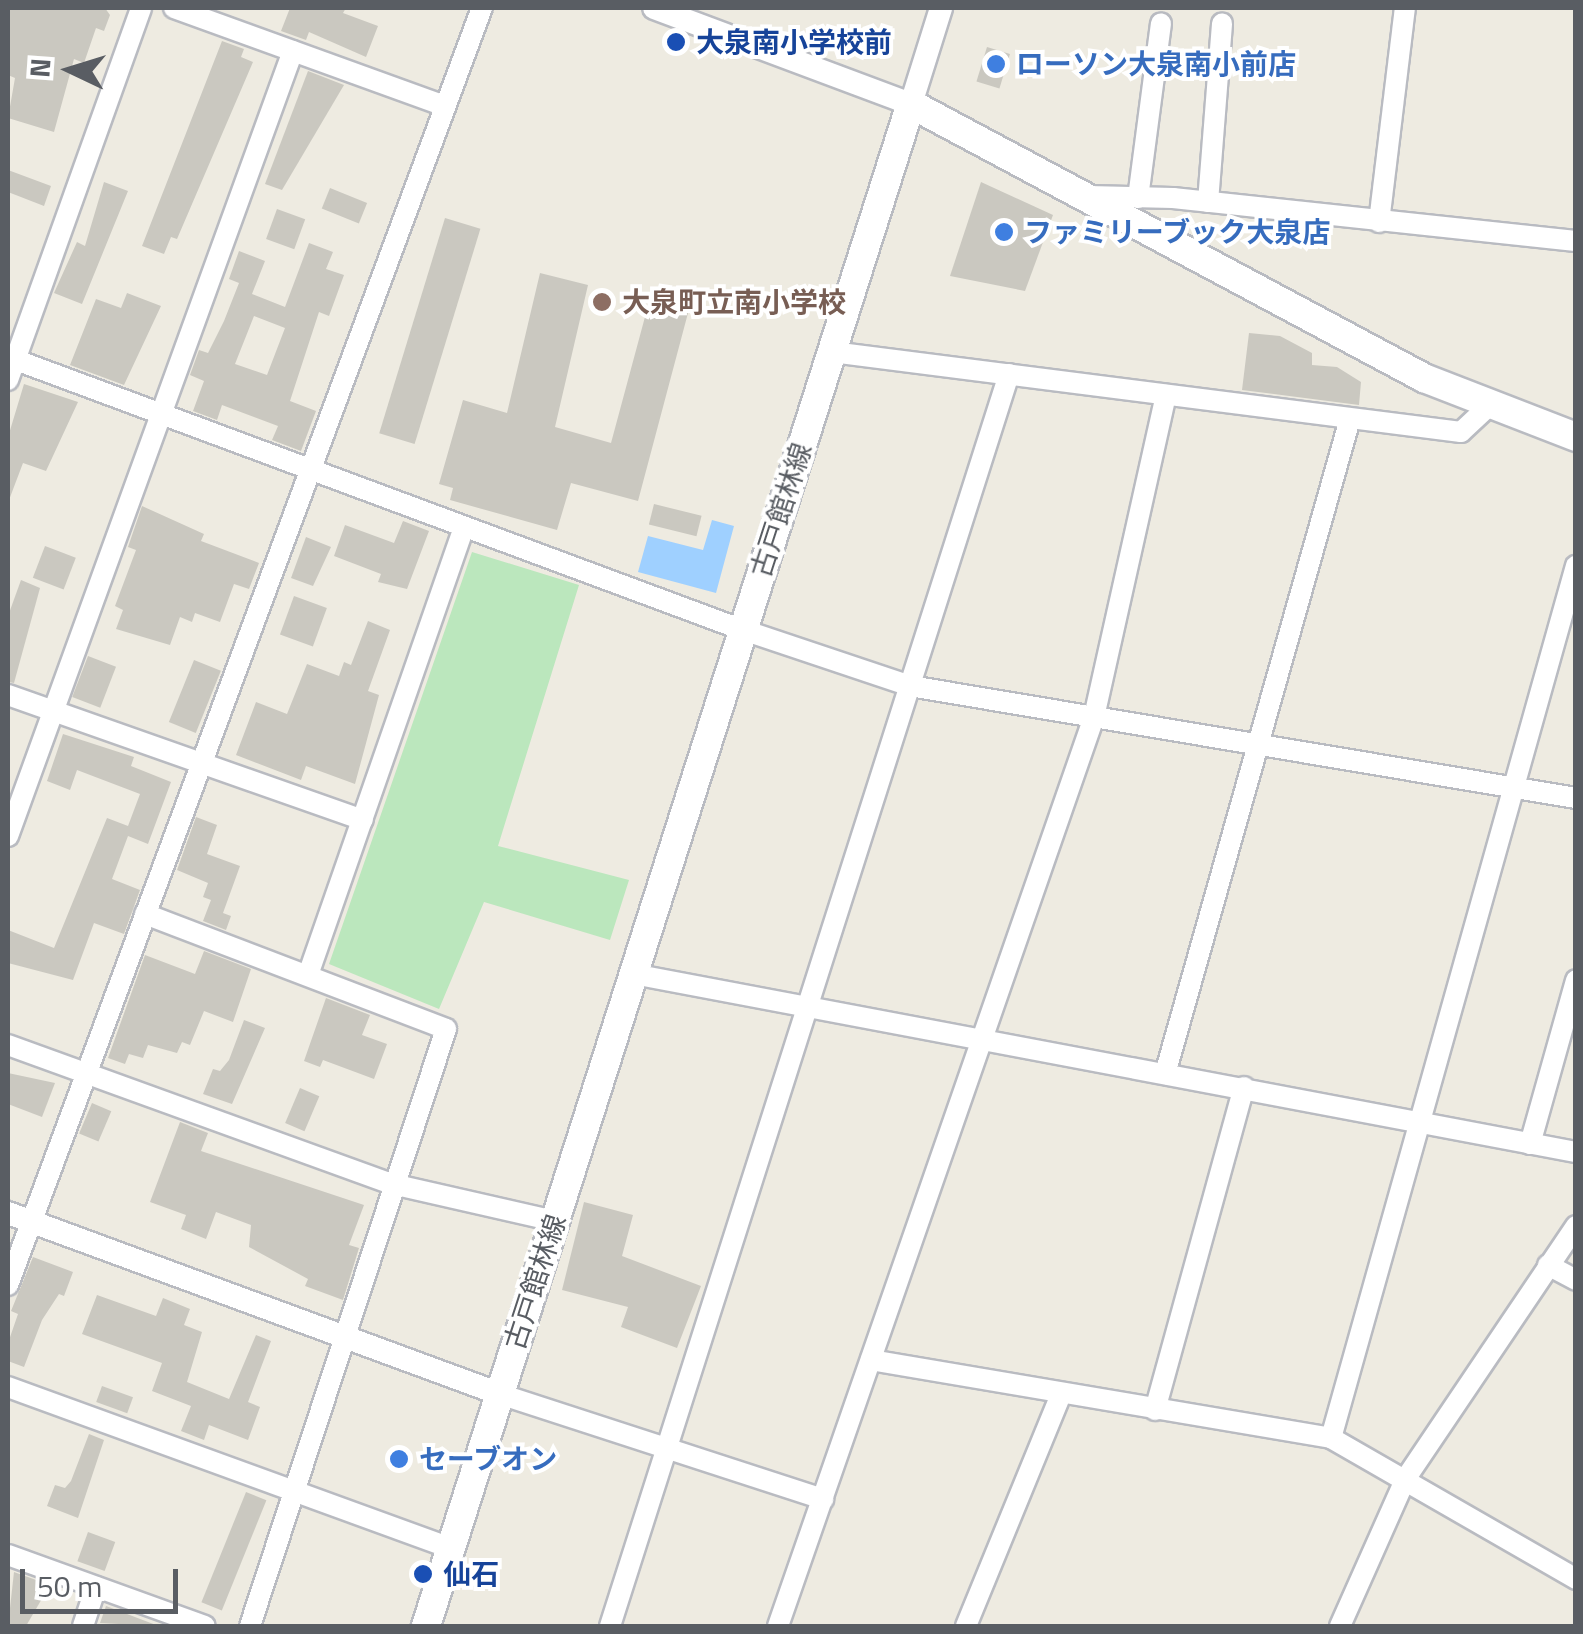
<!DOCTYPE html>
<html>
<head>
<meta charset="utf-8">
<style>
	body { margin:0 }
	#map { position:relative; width:1583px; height:1634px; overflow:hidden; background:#eeebe1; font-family:"Titillium Web","Noto Sans JP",sans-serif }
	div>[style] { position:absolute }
	.green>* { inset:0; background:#bbe7bd }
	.water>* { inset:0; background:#9fd0ff }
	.building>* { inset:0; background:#cac8c0; transform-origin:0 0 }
	.roads { filter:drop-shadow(2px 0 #b9bbc1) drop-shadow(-2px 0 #b9bbc1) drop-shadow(0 2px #b9bbc1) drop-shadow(0 -2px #b9bbc1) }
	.minor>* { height:20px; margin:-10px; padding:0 10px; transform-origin:10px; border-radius:10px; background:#fff }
	.tertiary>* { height:22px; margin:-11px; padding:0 11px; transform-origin:11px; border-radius:11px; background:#fff }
	.secondary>* { height:28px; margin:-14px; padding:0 14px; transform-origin:14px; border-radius:14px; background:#fff }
	.dots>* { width:28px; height:28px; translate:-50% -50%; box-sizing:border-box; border:5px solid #fff; border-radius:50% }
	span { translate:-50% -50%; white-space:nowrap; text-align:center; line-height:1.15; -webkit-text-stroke:8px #fff; paint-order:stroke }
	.transit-label { font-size:28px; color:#164399; font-weight:700 }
	.left { translate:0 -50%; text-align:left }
	.shop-label { font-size:28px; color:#366cbe; font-weight:700 }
	.education-label { font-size:28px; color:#785e54; font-weight:700 }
	.street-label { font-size:28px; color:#595d63 }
	.frame { position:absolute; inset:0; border:10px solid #595d63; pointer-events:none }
	.north { position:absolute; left:20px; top:20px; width:100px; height:100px; -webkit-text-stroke:8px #fff; paint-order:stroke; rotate:274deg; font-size:28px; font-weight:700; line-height:40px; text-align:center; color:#595d63 }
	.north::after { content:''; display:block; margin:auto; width:35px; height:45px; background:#595d63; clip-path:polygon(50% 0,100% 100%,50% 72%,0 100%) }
	.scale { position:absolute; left:20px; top:1569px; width:158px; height:45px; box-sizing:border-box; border:5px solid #595d63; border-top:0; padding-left:12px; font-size:30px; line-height:35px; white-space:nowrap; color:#595d63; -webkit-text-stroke:8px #fff; paint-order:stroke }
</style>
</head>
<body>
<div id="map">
	<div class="green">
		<div style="clip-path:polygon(472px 552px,579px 585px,498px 846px,629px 880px,610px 940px,484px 902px,439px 1009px,329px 964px)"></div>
	</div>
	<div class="water">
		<div style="clip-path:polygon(712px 520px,734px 526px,716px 593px,638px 572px,648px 536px,703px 550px)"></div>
	</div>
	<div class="building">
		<div style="clip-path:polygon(8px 8px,105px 8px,110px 15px,104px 31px,96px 28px,84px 63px,74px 59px,54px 132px,8px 118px,15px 78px,8px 75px)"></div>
		<div style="clip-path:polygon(290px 8px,346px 8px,343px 13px,378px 26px,366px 57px,309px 32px,306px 40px,281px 31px)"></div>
		<div style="clip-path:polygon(222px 41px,244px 49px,241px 57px,253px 62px,177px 239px,171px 237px,164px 254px,142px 246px)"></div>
		<div style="left:987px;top:47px;width:24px;height:36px;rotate:17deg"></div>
		<div style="clip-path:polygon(308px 71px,344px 85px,282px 190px,265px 184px)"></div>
		<div style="clip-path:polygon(8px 170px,51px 186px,44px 206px,8px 192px)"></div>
		<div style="clip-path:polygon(104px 182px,128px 191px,82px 304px,54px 293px,77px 242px,85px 246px)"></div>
		<div style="clip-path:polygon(981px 182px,1053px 215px,1025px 291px,950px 276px)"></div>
		<div style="left:330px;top:188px;width:40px;height:22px;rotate:22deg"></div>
		<div style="left:277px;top:209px;width:30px;height:32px;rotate:20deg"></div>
		<div style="left:445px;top:218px;width:37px;height:225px;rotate:17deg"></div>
		<div style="clip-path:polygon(evenodd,309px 243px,333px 252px,326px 269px,344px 275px,329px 316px,319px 312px,290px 401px,316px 411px,301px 451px,272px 440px,278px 426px,222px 405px,217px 420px,193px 411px,204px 381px,190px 375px,199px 350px,208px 353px,224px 321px,239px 283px,229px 279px,239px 251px,265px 261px,252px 294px,285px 307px,309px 243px,254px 316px,285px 328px,267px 375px,235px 364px,254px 316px)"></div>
		<div style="clip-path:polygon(540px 273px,588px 285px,555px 427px,611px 443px,649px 302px,688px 313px,638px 501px,571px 483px,557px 530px,450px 500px,453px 488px,439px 484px,463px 400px,507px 413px)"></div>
		<div style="clip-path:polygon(127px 293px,161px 306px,124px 385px,70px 365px,96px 299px,121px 308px)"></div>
		<div style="clip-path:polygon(1249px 333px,1280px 336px,1312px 353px,1312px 365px,1337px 367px,1361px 382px,1359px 405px,1242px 390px)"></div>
		<div style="clip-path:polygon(24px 384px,78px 402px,46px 471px,23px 463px,9px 500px,8px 437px)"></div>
		<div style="left:654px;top:504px;width:49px;height:21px;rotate:14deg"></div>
		<div style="clip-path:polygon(142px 506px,204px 534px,201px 541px,259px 563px,249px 589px,234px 584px,220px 622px,195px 613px,192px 622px,180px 617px,170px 645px,116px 629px,123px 610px,115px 606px,136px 550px,128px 547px)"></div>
		<div style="clip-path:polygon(403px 521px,429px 531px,407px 589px,378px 582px,381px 574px,334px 556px,345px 525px,394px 543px)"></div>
		<div style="clip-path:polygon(306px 537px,331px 547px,313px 586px,291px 578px)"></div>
		<div style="left:45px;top:546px;width:33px;height:34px;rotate:21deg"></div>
		<div style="clip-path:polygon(21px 580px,40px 588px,14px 683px,8px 682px,8px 616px)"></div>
		<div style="left:294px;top:596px;width:35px;height:41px;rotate:20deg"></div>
		<div style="clip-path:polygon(368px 621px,390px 630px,368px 691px,379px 695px,355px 784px,306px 766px,301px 780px,236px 755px,256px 702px,287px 714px,307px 664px,339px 676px,344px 662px,351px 665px)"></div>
		<div style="left:88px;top:656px;width:30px;height:44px;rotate:21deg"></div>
		<div style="left:194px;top:660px;width:29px;height:67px;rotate:22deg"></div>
		<div style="clip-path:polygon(63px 734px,134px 757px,131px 766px,171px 782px,148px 844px,128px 836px,112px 879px,140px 890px,124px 934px,94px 923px,73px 980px,8px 963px,8px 930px,54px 948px,107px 818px,128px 826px,140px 794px,77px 770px,70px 790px,47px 781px)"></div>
		<div style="clip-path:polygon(196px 817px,217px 825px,207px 854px,240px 866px,223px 913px,231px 916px,226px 930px,203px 921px,211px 900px,203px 897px,208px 883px,177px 870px)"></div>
		<div style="clip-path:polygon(204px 951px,251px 969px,233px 1022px,204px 1011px,190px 1045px,182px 1042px,177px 1053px,148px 1045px,143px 1058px,129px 1054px,125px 1064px,108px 1058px,145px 955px,195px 974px)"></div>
		<div style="clip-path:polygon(326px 998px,370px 1015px,362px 1035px,387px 1044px,374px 1079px,323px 1060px,320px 1067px,304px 1061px)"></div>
		<div style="clip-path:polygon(244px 1020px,265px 1028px,232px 1104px,203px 1094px,213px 1069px,220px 1071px,229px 1060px)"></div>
		<div style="clip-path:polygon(8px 1073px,55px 1083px,42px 1117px,8px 1104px)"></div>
		<div style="left:300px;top:1088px;width:21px;height:38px;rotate:23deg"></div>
		<div style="left:92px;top:1103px;width:21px;height:33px;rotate:23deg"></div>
		<div style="clip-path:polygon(180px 1122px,208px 1133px,201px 1151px,364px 1205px,349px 1245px,359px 1248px,343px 1300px,305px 1286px,308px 1279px,249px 1247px,251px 1225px,216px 1212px,206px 1239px,181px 1229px,186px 1215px,150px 1202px)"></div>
		<div style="clip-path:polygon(584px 1202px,633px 1215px,622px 1256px,701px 1286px,677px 1348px,621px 1327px,628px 1307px,562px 1290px)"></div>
		<div style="clip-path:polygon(33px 1257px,73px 1272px,64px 1296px,59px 1294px,42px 1320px,24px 1367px,8px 1361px,8px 1343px,18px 1314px,11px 1311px)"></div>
		<div style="clip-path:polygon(97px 1295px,156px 1316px,163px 1298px,190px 1309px,184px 1325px,202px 1332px,187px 1382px,229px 1399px,256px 1335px,271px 1341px,248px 1402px,260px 1407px,248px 1440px,209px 1425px,204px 1440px,181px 1431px,191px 1406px,152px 1391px,162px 1363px,82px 1334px)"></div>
		<div style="left:102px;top:1386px;width:33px;height:17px;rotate:20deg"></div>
		<div style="clip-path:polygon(89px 1434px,104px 1440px,78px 1518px,47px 1506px,55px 1485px,65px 1488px,71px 1481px)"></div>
		<div style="left:246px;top:1492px;width:22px;height:119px;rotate:22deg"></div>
		<div style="left:88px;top:1532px;width:29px;height:31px;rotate:20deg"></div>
		<div style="clip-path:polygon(14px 1572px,50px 1585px,26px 1626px,8px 1626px)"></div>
		<div style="clip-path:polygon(106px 1606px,156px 1625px,155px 1626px,100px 1623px)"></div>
	</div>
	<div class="roads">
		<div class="minor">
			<div style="left:174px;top:8px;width:288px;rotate:19.9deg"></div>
			<div style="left:1088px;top:196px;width:85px;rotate:1.3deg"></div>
			<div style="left:1173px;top:198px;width:405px;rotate:6.1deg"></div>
			<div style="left:1138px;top:198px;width:176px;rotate:-82.5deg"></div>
			<div style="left:1208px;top:202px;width:179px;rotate:-85.5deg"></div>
			<div style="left:1379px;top:222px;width:216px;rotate:-83.1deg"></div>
			<div style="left:832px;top:352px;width:634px;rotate:7.25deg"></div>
			<div style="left:1461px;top:432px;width:37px;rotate:-43deg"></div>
			<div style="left:8px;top:357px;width:784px;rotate:20.38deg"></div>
			<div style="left:743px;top:630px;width:176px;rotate:18.5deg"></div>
			<div style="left:910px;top:686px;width:675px;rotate:9.55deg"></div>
			<div style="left:8px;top:380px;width:395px;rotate:-70.3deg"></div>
			<div style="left:8px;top:695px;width:376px;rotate:19.4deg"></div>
			<div style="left:8px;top:836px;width:835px;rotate:-70.05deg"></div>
			<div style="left:145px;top:914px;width:322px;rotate:20.9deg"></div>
			<div style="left:446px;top:1029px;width:628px;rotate:108.18deg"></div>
			<div style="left:633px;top:974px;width:960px;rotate:10.69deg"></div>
			<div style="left:308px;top:975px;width:474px;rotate:-70.8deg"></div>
			<div style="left:8px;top:1045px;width:408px;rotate:19.9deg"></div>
			<div style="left:392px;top:1184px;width:167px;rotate:12.8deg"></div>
			<div style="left:1165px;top:1074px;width:681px;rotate:-74.23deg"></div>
			<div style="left:1530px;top:1144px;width:170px;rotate:-74.3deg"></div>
			<div style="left:1548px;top:1265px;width:32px;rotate:28deg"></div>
			<div style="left:8px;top:1285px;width:1362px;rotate:-69.64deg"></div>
			<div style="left:871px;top:1360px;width:467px;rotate:9.6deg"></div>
			<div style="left:1331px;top:1438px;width:283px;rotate:29.9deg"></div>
			<div style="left:8px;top:1387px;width:471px;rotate:20deg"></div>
			<div style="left:500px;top:1394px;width:340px;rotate:18deg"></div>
			<div style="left:1155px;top:1410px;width:335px;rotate:-74.6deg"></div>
			<div style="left:1331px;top:1438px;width:906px;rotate:-74.31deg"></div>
			<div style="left:8px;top:1555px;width:209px;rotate:19.8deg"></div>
			<div style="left:83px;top:1626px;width:41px;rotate:-71.6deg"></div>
			<div style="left:610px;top:1626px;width:1314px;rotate:-72.32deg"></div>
			<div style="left:778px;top:1626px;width:962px;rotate:-70.83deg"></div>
			<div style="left:1094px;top:717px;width:330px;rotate:-77.4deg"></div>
			<div style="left:966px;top:1626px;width:251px;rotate:-67.7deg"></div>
			<div style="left:1340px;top:1626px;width:162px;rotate:-66deg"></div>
			<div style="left:1406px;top:1478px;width:304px;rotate:-56deg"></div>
		</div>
		<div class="tertiary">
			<div style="left:654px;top:8px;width:274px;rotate:20.5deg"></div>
			<div style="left:911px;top:104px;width:101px;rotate:-72.6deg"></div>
			<div style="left:8px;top:1213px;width:524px;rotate:20.2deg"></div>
		</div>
		<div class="secondary">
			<div style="left:426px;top:1626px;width:1597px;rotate:-72.33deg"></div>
			<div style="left:911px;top:104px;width:582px;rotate:28.11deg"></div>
			<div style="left:1424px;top:378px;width:163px;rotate:21.2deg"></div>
		</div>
	</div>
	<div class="dots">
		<div style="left:676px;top:42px;background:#1a4fb4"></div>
		<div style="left:996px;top:64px;background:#3f7fe0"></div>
		<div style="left:1004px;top:232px;background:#3f7fe0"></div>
		<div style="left:602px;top:302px;background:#8d6e63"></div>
		<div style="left:399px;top:1459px;background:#3f7fe0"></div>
		<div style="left:423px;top:1574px;background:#1a4fb4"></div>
	</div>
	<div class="transit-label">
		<span class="left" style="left:696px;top:42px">大泉南小学校前</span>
		<span class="left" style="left:443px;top:1574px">仙石</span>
	</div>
	<div class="shop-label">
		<span class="left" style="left:1016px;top:64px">ローソン大泉南小前店</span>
		<span class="left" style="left:1024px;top:232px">ファミリーブック大泉店</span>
		<span class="left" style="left:419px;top:1459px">セーブオン</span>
	</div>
	<div class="education-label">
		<span class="left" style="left:622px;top:302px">大泉町立南小学校</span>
	</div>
	<div class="street-label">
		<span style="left:781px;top:510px;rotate:-72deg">古戸館林線</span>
		<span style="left:535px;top:1282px;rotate:-72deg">古戸館林線</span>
	</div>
	<div class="frame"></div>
	<div class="north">N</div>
	<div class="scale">50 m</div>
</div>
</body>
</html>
